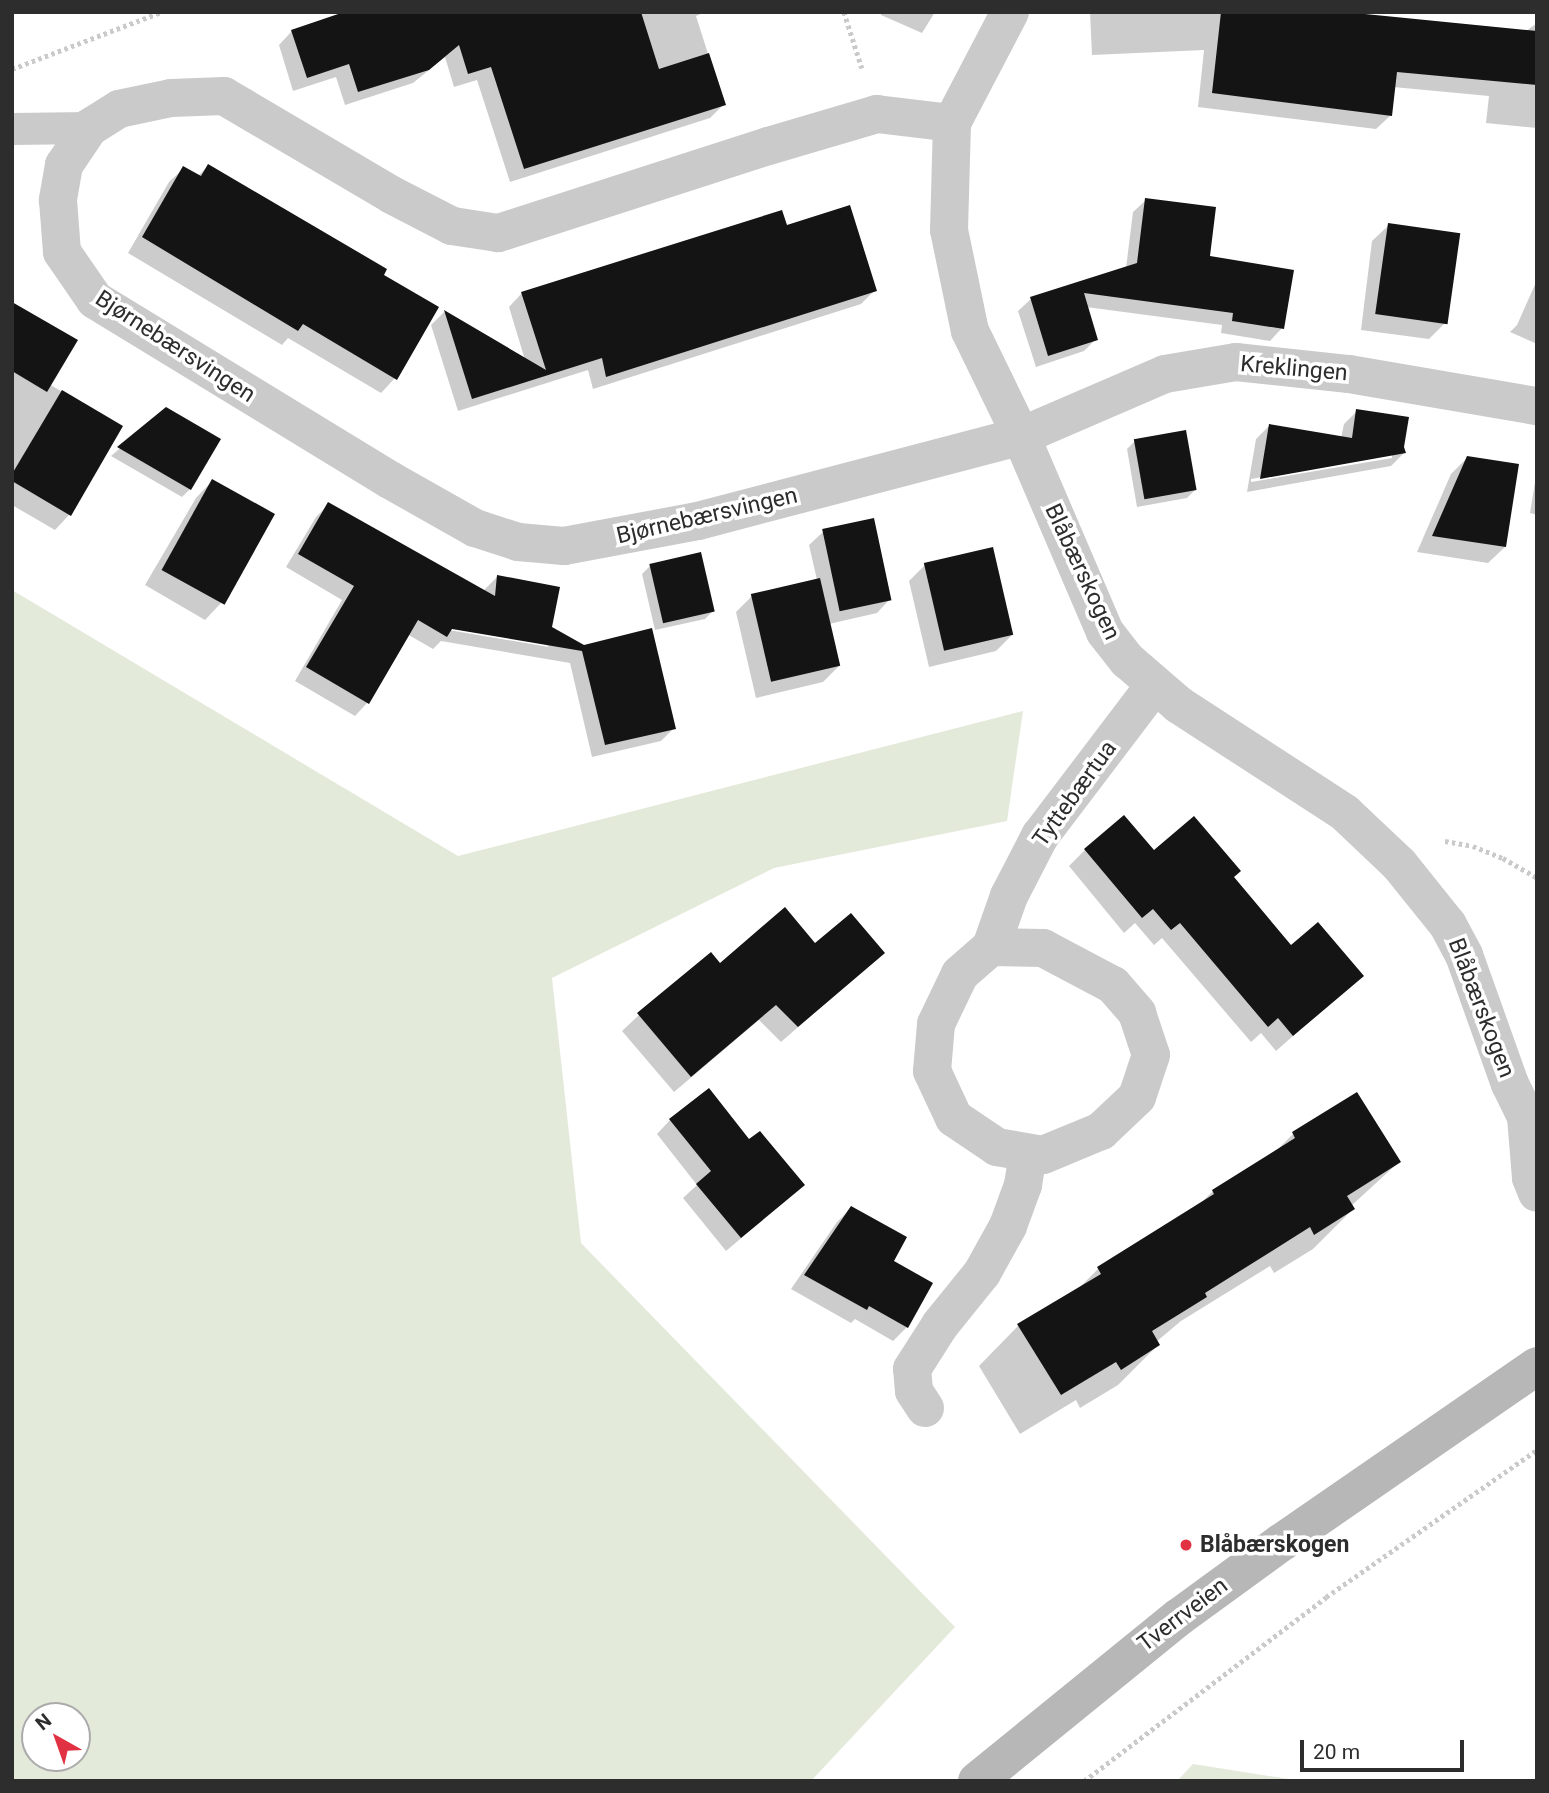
<!DOCTYPE html>
<html>
<head>
<meta charset="utf-8">
<style>
	body { margin:0 }
	#map { position:relative; width:1549px; height:1793px; overflow:hidden; background:#fff; font-family:Roboto,sans-serif }
	div>[style] { position:absolute }
	.green>* { inset:0; background:#e3eada }
	.shadow>* { inset:0; background:#0003 }
	.building>* { inset:0; background:#141414; transform-origin:0 0 }
	.path>* { height:4.5px; margin-top:-2.25px; transform-origin:0; background:repeating-linear-gradient(90deg,#cacaca 0 3.5px,transparent 0 7px) }
	.lane>* { height:32px; margin:-16px; padding:0 16px; transform-origin:16px; border-radius:16px; background:#cacaca }
	.street>* { height:38px; margin:-19px; padding:0 19px; transform-origin:19px; border-radius:19px; background:#cacaca }
	.secondary>* { height:38px; margin:-19px; padding:0 19px; transform-origin:19px; border-radius:19px; background:#b7b7b7 }
	.dots>* { width:19px; height:19px; translate:-50% -50%; box-sizing:border-box; border:4px solid #fff; border-radius:50% }
	span { translate:-50% -50%; white-space:nowrap; text-align:center; line-height:1.15; -webkit-text-stroke:7px #fff; paint-order:stroke }
	.street-label { font-size:23px; color:#2d2d2d }
	.poi-label { font-size:23px; color:#2d2d2d; font-weight:700 }
	.left { translate:0 -50%; text-align:left }
	.frame { position:absolute; inset:0; border:14px solid #2d2d2d; pointer-events:none }
	.north { position:absolute; left:21px; top:1702px; width:70px; height:70px; box-sizing:border-box; background:#fff; border:2px solid #ababab; border-radius:50%; rotate:320deg; font-size:19px; font-weight:700; line-height:28px; text-align:center; color:#2d2d2d }
	.north::after { content:''; display:block; margin:auto; width:24px; height:32px; background:#e13243; clip-path:polygon(50% 0,100% 100%,50% 72%,0 100%) }
	.scale { position:absolute; left:1300px; top:1740px; width:164px; height:32px; box-sizing:border-box; border:4px solid #2d2d2d; border-top:0; padding-left:9px; font-size:21px; line-height:24px; white-space:nowrap; color:#2d2d2d; -webkit-text-stroke:5px #fff; paint-order:stroke }
</style>
</head>
<body>
<div id="map">
	<div class="green">
		<div style="clip-path:polygon(evenodd,12px 590px,458px 856px,1023px 711px,1007px 821px,774px 868px,552px 978px,581px 1243px,955px 1627px,811px 1781px,12px 1781px,12px 590px,35px 1716px,77px 1716px,77px 1758px,35px 1758px,35px 1716px)"></div>
		<div style="clip-path:polygon(1193px 1764px,1301px 1781px,1177px 1781px)"></div>
	</div>
	<div class="shadow">
		<div style="clip-path:polygon(346px 12px,705px 12px,696px 16px,724px 104px,710px 118px,510px 182px,477px 80px,454px 87px,445px 57px,413px 83px,345px 105px,336px 77px,293px 91px,279px 45px,292px 31px)"></div>
		<div style="clip-path:polygon(881px 12px,935px 12px,922px 33px,881px 15px)"></div>
		<div style="clip-path:polygon(1090px 12px,1338px 12px,1526px 31px,1537px 23px,1537px 128px,1486px 123px,1489px 96px,1393px 87px,1391px 115px,1376px 129px,1198px 107px,1204px 50px,1092px 55px)"></div>
		<div style="clip-path:polygon(208px 166px,385px 270px,382px 275px,395px 378px,381px 393px,288px 338px,282px 345px,128px 253px,169px 182px,184px 168px,198px 176px)"></div>
		<div style="clip-path:polygon(1146px 200px,1282px 328px,1270px 341px,1221px 333px,1222px 325px,1086px 307px,1096px 339px,1084px 351px,1036px 367px,1018px 311px,1031px 299px,1126px 268px,1133px 212px)"></div>
		<div style="clip-path:polygon(1389px 225px,1445px 323px,1429px 339px,1361px 330px,1372px 241px)"></div>
		<div style="clip-path:polygon(786px 227px,875px 290px,861px 304px,593px 389px,588px 370px,458px 411px,431px 325px,444px 312px,525px 360px,509px 307px,522px 293px)"></div>
		<div style="clip-path:polygon(1537px 280px,1537px 344px,1510px 332px,1517px 325px)"></div>
		<div style="clip-path:polygon(12px 338px,49px 384px,121px 427px,70px 514px,55px 530px,12px 505px)"></div>
		<div style="clip-path:polygon(166px 409px,190px 489px,182px 497px,111px 456px)"></div>
		<div style="clip-path:polygon(evenodd,1357px 411px,1402px 447px,1404px 453px,1391px 466px,1247px 492px,1256px 439px,1269px 426px,1341px 438px,1344px 424px,1357px 411px,1392px 454px,1392px 458px,1251px 482px,1251px 479px,1392px 454px)"></div>
		<div style="clip-path:polygon(1135px 441px,1195px 490px,1187px 498px,1137px 507px,1127px 449px)"></div>
		<div style="clip-path:polygon(1467px 458px,1505px 547px,1488px 563px,1417px 552px,1451px 474px)"></div>
		<div style="clip-path:polygon(1537px 470px,1537px 515px,1530px 513px)"></div>
		<div style="clip-path:polygon(212px 481px,272px 515px,221px 603px,205px 620px,145px 585px,196px 498px)"></div>
		<div style="clip-path:polygon(evenodd,329px 504px,483px 591px,497px 577px,550px 628px,584px 647px,674px 728px,661px 741px,592px 757px,570px 663px,441px 641px,433px 649px,407px 634px,367px 703px,355px 716px,295px 681px,342px 600px,286px 567px,316px 517px,329px 504px,444px 626px,545px 643px,549px 647px,443px 629px,444px 626px)"></div>
		<div style="clip-path:polygon(823px 532px,890px 599px,877px 613px,829px 624px,839px 666px,823px 682px,756px 698px,736px 612px,752px 596px,817px 580px,809px 545px)"></div>
		<div style="clip-path:polygon(925px 565px,1012px 635px,996px 651px,929px 667px,909px 581px)"></div>
		<div style="clip-path:polygon(650px 566px,713px 611px,705px 619px,655px 630px,642px 574px)"></div>
		<div style="clip-path:polygon(1085px 850px,1154px 853px,1232px 878px,1290px 948px,1361px 976px,1276px 1051px,1261px 1033px,1251px 1042px,1162px 938px,1154px 945px,1135px 923px,1124px 933px,1069px 866px)"></div>
		<div style="clip-path:polygon(815px 945px,883px 953px,781px 1042px,759px 1020px,674px 1092px,622px 1031px,639px 1015px,720px 966px)"></div>
		<div style="clip-path:polygon(1357px 1094px,1399px 1162px,1351px 1206px,1353px 1209px,1313px 1249px,1274px 1273px,1270px 1266px,1181px 1321px,1156px 1342px,1158px 1345px,1118px 1385px,1080px 1408px,1076px 1400px,1020px 1434px,979px 1366px,1018px 1326px,1075px 1292px,1098px 1269px,1198px 1206px,1213px 1191px,1272px 1155px,1293px 1134px)"></div>
		<div style="clip-path:polygon(670px 1120px,789px 1198px,726px 1251px,683px 1198px,697px 1185px,657px 1134px)"></div>
		<div style="clip-path:polygon(851px 1208px,892px 1262px,907px 1327px,893px 1341px,855px 1319px,851px 1323px,791px 1289px,837px 1222px)"></div>
	</div>
	<div class="building">
		<div style="clip-path:polygon(344px 12px,641px 12px,659px 69px,709px 53px,726px 105px,524px 169px,491px 67px,468px 74px,459px 45px,429px 70px,358px 92px,349px 64px,307px 78px,291px 30px)"></div>
		<div style="clip-path:polygon(1221px 12px,1345px 12px,1537px 31px,1537px 85px,1397px 72px,1392px 116px,1212px 93px)"></div>
		<div style="clip-path:polygon(208px 164px,387px 269px,384px 275px,439px 307px,397px 380px,303px 324px,298px 331px,142px 237px,183px 166px,201px 176px)"></div>
		<div style="clip-path:polygon(1145px 198px,1216px 207px,1210px 256px,1294px 270px,1284px 329px,1232px 321px,1233px 313px,1084px 293px,1098px 340px,1048px 356px,1030px 297px,1137px 263px)"></div>
		<div style="clip-path:polygon(850px 205px,877px 291px,606px 377px,602px 358px,472px 399px,444px 310px,546px 370px,521px 292px,782px 210px,787px 225px)"></div>
		<div style="left:1388px;top:223px;width:73px;height:92px;rotate:8deg"></div>
		<div style="clip-path:polygon(12px 302px,78px 340px,47px 392px,12px 371px)"></div>
		<div style="clip-path:polygon(62px 390px,123px 426px,71px 516px,12px 481px,12px 474px)"></div>
		<div style="clip-path:polygon(166px 407px,221px 439px,191px 490px,117px 447px)"></div>
		<div style="clip-path:polygon(1356px 409px,1409px 417px,1404px 447px,1406px 453px,1260px 479px,1269px 424px,1352px 438px)"></div>
		<div style="left:1186px;top:430px;width:61px;height:53px;rotate:80deg"></div>
		<div style="clip-path:polygon(1467px 456px,1519px 464px,1506px 547px,1432px 536px)"></div>
		<div style="left:212px;top:479px;width:72px;height:104px;rotate:29deg"></div>
		<div style="clip-path:polygon(328px 502px,495px 596px,497px 575px,560px 587px,552px 627px,584px 645px,652px 628px,676px 729px,605px 745px,582px 651px,452px 629px,447px 637px,418px 620px,369px 704px,306px 667px,354px 586px,298px 554px)"></div>
		<div style="left:874px;top:518px;width:84px;height:53px;rotate:78deg"></div>
		<div style="left:993px;top:547px;width:90px;height:71px;rotate:77deg"></div>
		<div style="left:701px;top:552px;width:61px;height:53px;rotate:77deg"></div>
		<div style="left:820px;top:578px;width:90px;height:71px;rotate:77deg"></div>
		<div style="clip-path:polygon(1124px 815px,1154px 850px,1194px 816px,1241px 871px,1234px 877px,1291px 945px,1318px 922px,1364px 976px,1293px 1036px,1278px 1018px,1268px 1027px,1180px 923px,1171px 930px,1153px 909px,1142px 918px,1084px 849px)"></div>
		<div style="clip-path:polygon(785px 907px,815px 943px,851px 913px,885px 953px,798px 1027px,776px 1005px,691px 1077px,637px 1013px,711px 952px,720px 963px)"></div>
		<div style="clip-path:polygon(709px 1088px,749px 1139px,760px 1131px,805px 1185px,741px 1238px,696px 1184px,711px 1171px,669px 1119px)"></div>
		<div style="clip-path:polygon(1357px 1092px,1401px 1162px,1347px 1196px,1355px 1209px,1314px 1235px,1310px 1227px,1205px 1293px,1207px 1297px,1152px 1331px,1160px 1345px,1121px 1370px,1116px 1362px,1061px 1395px,1017px 1324px,1101px 1274px,1097px 1267px,1214px 1194px,1212px 1190px,1295px 1138px,1292px 1132px)"></div>
		<div style="clip-path:polygon(851px 1206px,907px 1237px,894px 1261px,933px 1283px,908px 1328px,869px 1306px,867px 1310px,804px 1275px)"></div>
	</div>
	<div class="path">
		<div style="left:844px;top:12px;width:59px;rotate:72.2deg"></div>
		<div style="left:12px;top:69px;width:160px;rotate:-20.9deg"></div>
		<div style="left:1445px;top:841px;width:28px;rotate:10deg"></div>
		<div style="left:1473px;top:846px;width:32px;rotate:22deg"></div>
		<div style="left:1503px;top:858px;width:39px;rotate:30deg"></div>
		<div style="left:1084px;top:1781px;width:304px;rotate:-37.2deg"></div>
		<div style="left:1326px;top:1597px;width:257px;rotate:-34.9deg"></div>
	</div>
	<div class="lane">
		<div style="left:12px;top:129px;width:77px;rotate:-0.7deg"></div>
	</div>
	<div class="street">
		<div style="left:1010px;top:12px;width:125px;rotate:117.6deg"></div>
		<div style="left:952px;top:123px;width:107px;rotate:91.6deg"></div>
		<div style="left:949px;top:230px;width:103px;rotate:78.3deg"></div>
		<div style="left:970px;top:331px;width:117px;rotate:64.1deg"></div>
		<div style="left:1021px;top:436px;width:213px;rotate:66.8deg"></div>
		<div style="left:1105px;top:632px;width:36px;rotate:52deg"></div>
		<div style="left:1127px;top:660px;width:69px;rotate:40.9deg"></div>
		<div style="left:1179px;top:705px;width:198px;rotate:33deg"></div>
		<div style="left:1345px;top:813px;width:74px;rotate:43.4deg"></div>
		<div style="left:1399px;top:864px;width:78px;rotate:51.2deg"></div>
		<div style="left:1448px;top:925px;width:34px;rotate:62deg"></div>
		<div style="left:1464px;top:955px;width:137px;rotate:70.4deg"></div>
		<div style="left:1510px;top:1084px;width:37px;rotate:64deg"></div>
		<div style="left:1526px;top:1117px;width:61px;rotate:85.3deg"></div>
		<div style="left:1531px;top:1178px;width:16px;rotate:68deg"></div>
		<div style="left:952px;top:123px;width:76px;rotate:-173.2deg"></div>
		<div style="left:877px;top:114px;width:114px;rotate:163.6deg"></div>
		<div style="left:768px;top:146px;width:284px;rotate:162.1deg"></div>
		<div style="left:498px;top:233px;width:47px;rotate:-171.3deg"></div>
		<div style="left:452px;top:226px;width:68px;rotate:-152.7deg"></div>
		<div style="left:392px;top:195px;width:195px;rotate:-149.5deg"></div>
		<div style="left:224px;top:96px;width:53px;rotate:177.8deg"></div>
		<div style="left:171px;top:98px;width:53px;rotate:168.1deg"></div>
		<div style="left:119px;top:109px;width:36px;rotate:148deg"></div>
		<div style="left:89px;top:128px;width:45px;rotate:124deg"></div>
		<div style="left:64px;top:165px;width:36px;rotate:100deg"></div>
		<div style="left:58px;top:200px;width:52px;rotate:85.6deg"></div>
		<div style="left:62px;top:252px;width:58px;rotate:55.5deg"></div>
		<div style="left:95px;top:300px;width:346px;rotate:31.4deg"></div>
		<div style="left:390px;top:480px;width:98px;rotate:29.5deg"></div>
		<div style="left:475px;top:528px;width:45px;rotate:18deg"></div>
		<div style="left:518px;top:542px;width:46px;rotate:5deg"></div>
		<div style="left:564px;top:546px;width:136px;rotate:-10.6deg"></div>
		<div style="left:698px;top:521px;width:334px;rotate:-14.7deg"></div>
		<div style="left:1021px;top:436px;width:157px;rotate:-23.3deg"></div>
		<div style="left:1165px;top:374px;width:72px;rotate:-9.6deg"></div>
		<div style="left:1236px;top:362px;width:114px;rotate:6.1deg"></div>
		<div style="left:1349px;top:374px;width:191px;rotate:9.7deg"></div>
		<div style="left:991px;top:947px;width:52px;rotate:1.1deg"></div>
		<div style="left:1043px;top:948px;width:79px;rotate:27.9deg"></div>
		<div style="left:1113px;top:985px;width:37px;rotate:49deg"></div>
		<div style="left:1137px;top:1013px;width:44px;rotate:71.6deg"></div>
		<div style="left:1151px;top:1055px;width:44px;rotate:108.4deg"></div>
		<div style="left:1137px;top:1097px;width:50px;rotate:136.6deg"></div>
		<div style="left:1101px;top:1131px;width:63px;rotate:157.5deg"></div>
		<div style="left:1043px;top:1155px;width:47px;rotate:-170.1deg"></div>
		<div style="left:997px;top:1147px;width:52px;rotate:-146deg"></div>
		<div style="left:954px;top:1118px;width:52px;rotate:-115.1deg"></div>
		<div style="left:932px;top:1071px;width:47px;rotate:-85.1deg"></div>
		<div style="left:936px;top:1024px;width:55px;rotate:-64.4deg"></div>
		<div style="left:960px;top:974px;width:41px;rotate:-41.1deg"></div>
		<div style="left:991px;top:947px;width:54px;rotate:-70.6deg"></div>
		<div style="left:1009px;top:896px;width:68px;rotate:-62.7deg"></div>
		<div style="left:1040px;top:836px;width:188px;rotate:-52.8deg"></div>
		<div style="left:925px;top:1408px;width:20px;rotate:-123deg"></div>
		<div style="left:914px;top:1391px;width:22px;rotate:-95deg"></div>
		<div style="left:912px;top:1369px;width:52px;rotate:-57.5deg"></div>
		<div style="left:940px;top:1325px;width:67px;rotate:-51.1deg"></div>
		<div style="left:982px;top:1273px;width:54px;rotate:-61deg"></div>
		<div style="left:1008px;top:1226px;width:44px;rotate:-69.9deg"></div>
		<div style="left:1023px;top:1185px;width:31px;rotate:-81deg"></div>
	</div>
	<div class="secondary">
		<div style="left:977px;top:1781px;width:260px;rotate:-39.1deg"></div>
		<div style="left:1179px;top:1617px;width:127px;rotate:-36.1deg"></div>
		<div style="left:1282px;top:1542px;width:310px;rotate:-34.6deg"></div>
	</div>
	<div class="dots">
		<div style="left:1186px;top:1545px;background:#e13243"></div>
	</div>
	<div class="street-label">
		<span style="left:175px;top:347px;rotate:33deg">Bjørnebærsvingen</span>
		<span style="left:1294px;top:369px;rotate:5deg">Kreklingen</span>
		<span style="left:707px;top:516px;rotate:-13deg">Bjørnebærsvingen</span>
		<span style="left:1082px;top:572px;rotate:65deg">Blåbærskogen</span>
		<span style="left:1075px;top:794px;rotate:-54deg">Tyttebærtua</span>
		<span style="left:1481px;top:1008px;rotate:69deg">Blåbærskogen</span>
		<span style="left:1183px;top:1615px;rotate:-37deg">Tverrveien</span>
	</div>
	<div class="poi-label">
		<span class="left" style="left:1200px;top:1545px">Blåbærskogen</span>
	</div>
	<div class="frame"></div>
	<div class="north">N</div>
	<div class="scale">20 m</div>
</div>
</body>
</html>
